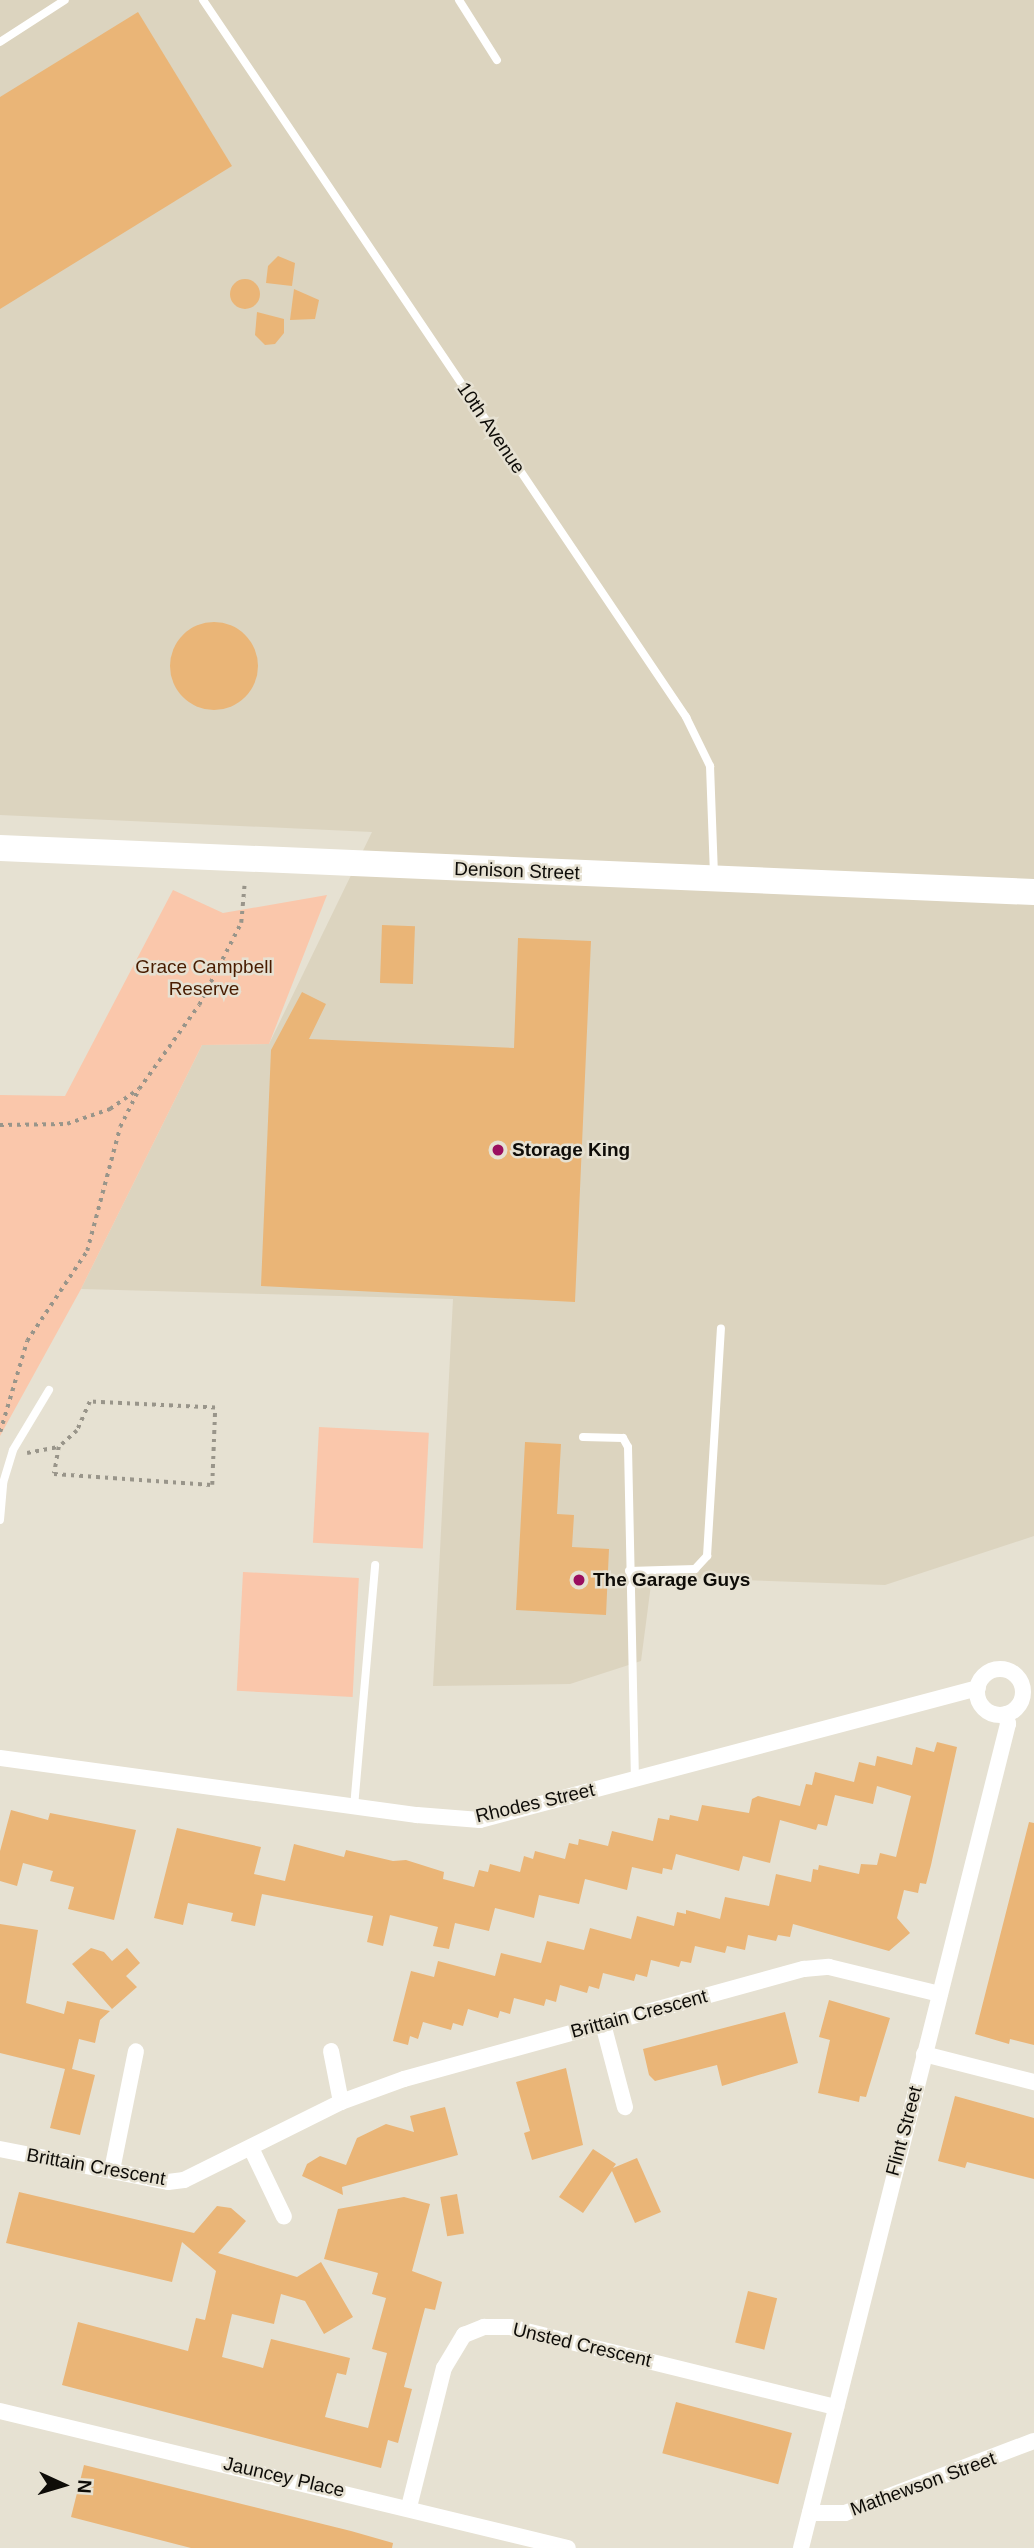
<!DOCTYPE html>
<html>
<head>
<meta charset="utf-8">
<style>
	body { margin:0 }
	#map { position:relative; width:1034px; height:2548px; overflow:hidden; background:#e6e1d2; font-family:Helvetica,sans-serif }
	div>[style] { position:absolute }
	.built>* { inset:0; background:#dcd4bf }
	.green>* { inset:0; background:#fac7ab; transform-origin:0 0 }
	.building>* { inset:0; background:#eab577; transform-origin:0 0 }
	.round { border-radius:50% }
	.path>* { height:3.5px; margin-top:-1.75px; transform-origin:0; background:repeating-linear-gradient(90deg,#99958a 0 3.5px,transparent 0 8.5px) }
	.service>* { height:8px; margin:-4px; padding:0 4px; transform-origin:4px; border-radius:4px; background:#fff }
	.minor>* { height:16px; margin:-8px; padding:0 8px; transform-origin:8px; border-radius:8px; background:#fff }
	.minor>.ring { margin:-8px; padding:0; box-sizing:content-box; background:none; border:16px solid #fff; border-radius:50% }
	.primary>* { height:26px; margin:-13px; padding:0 13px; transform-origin:13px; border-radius:13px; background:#fff }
	.dots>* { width:19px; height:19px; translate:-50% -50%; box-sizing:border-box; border:4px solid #e6e1d2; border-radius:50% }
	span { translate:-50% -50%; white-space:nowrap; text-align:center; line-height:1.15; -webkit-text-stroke:5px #e6e1d2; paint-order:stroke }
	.street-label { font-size:19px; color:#0e0c08 }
	.park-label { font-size:19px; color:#481c00 }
	.poi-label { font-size:19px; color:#0e0c08; font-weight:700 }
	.left { translate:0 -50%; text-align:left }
	.north { position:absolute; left:28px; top:2450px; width:70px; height:70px; -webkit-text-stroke:5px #e6e1d2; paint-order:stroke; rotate:94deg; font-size:19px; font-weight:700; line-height:28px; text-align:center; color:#0e0c08 }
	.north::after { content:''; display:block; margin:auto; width:24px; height:32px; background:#0e0c08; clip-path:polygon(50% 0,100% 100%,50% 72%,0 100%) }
</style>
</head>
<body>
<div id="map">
	<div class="built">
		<div style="clip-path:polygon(0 0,1034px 0,1034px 1536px,885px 1585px,652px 1577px,641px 1661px,570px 1684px,433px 1686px,453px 1299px,81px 1289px,202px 1045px,269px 1044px,372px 832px,0 815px)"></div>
	</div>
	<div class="green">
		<div style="clip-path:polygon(173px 890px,223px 913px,327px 895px,269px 1044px,202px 1045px,81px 1289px,0 1436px,0 1095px,65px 1096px)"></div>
		<div style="left:319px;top:1427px;width:110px;height:116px;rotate:3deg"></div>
		<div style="left:243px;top:1572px;width:116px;height:119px;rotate:3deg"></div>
	</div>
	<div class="building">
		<div style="clip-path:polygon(138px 12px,232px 166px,0 309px,0 97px)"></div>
		<div style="clip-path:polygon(278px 256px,295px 263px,292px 286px,266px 283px,268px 266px)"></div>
		<div class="round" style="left:230px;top:279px;width:30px;height:30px"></div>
		<div style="clip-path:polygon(294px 289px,319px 300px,315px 319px,290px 320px)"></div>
		<div style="clip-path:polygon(257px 312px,284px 319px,284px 333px,275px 344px,265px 345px,255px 335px)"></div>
		<div class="round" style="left:170px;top:622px;width:88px;height:88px"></div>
		<div style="left:382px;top:925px;width:33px;height:58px;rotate:2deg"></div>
		<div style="clip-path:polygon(518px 938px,591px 941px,575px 1302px,261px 1286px,271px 1050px,302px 992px,326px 1004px,309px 1039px,514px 1048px)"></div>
		<div style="clip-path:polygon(525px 1442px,561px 1444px,557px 1514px,574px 1515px,572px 1547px,609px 1549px,606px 1615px,516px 1610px)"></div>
		<div style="clip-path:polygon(937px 1742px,957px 1747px,931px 1865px,926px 1884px,920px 1883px,918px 1893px,904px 1890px,897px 1918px,910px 1933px,889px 1951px,793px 1924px,790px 1937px,778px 1935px,776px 1941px,748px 1935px,745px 1950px,727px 1946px,725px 1953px,695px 1946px,691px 1963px,681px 1961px,679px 1967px,651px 1960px,647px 1977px,636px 1974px,634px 1981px,603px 1973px,599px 1989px,589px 1986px,587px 1993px,560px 1985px,556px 2002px,546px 1999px,544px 2006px,514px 1998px,510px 2014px,500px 2011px,498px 2018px,468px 2009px,463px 2026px,453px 2023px,451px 2030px,423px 2022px,418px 2039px,410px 2036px,408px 2045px,393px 2041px,411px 1971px,434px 1977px,438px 1961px,495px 1976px,501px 1953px,541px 1963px,547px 1941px,584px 1950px,590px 1928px,631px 1939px,637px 1916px,674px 1926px,677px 1912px,686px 1914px,686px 1910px,720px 1919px,725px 1897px,769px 1906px,776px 1874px,811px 1882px,813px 1869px,818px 1870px,819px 1865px,859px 1874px,861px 1864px,877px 1865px,880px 1853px,896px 1857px,911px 1796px,877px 1786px,873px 1804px,835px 1795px,827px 1826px,818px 1824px,816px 1830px,780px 1820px,770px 1863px,743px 1856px,739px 1871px,676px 1854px,672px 1870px,663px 1868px,662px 1874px,632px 1867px,627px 1890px,585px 1879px,579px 1904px,539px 1895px,534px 1918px,495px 1908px,489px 1931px,455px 1923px,449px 1949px,433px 1946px,438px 1927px,390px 1915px,383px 1946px,367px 1942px,373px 1916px,262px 1894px,255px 1926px,231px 1921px,233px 1913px,188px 1903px,183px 1925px,154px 1918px,177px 1828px,261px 1847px,254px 1874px,285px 1881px,294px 1844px,344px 1857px,346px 1850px,393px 1861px,406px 1860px,444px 1872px,443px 1879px,474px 1887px,479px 1870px,488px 1872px,490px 1864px,520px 1872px,524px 1856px,533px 1859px,535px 1851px,565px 1859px,569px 1843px,578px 1845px,579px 1839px,608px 1846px,612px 1831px,653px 1841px,658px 1818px,669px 1820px,670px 1815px,698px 1821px,702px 1805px,749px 1813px,752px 1799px,758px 1796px,800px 1806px,806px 1784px,812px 1785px,815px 1772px,854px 1782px,859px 1762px,875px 1766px,877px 1756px,912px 1765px,916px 1747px,934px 1752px)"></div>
		<div style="clip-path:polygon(11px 1810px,48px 1820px,50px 1813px,136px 1830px,114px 1920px,68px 1909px,74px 1887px,50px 1881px,53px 1871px,23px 1863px,17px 1886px,0 1881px,0 1851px)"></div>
		<div style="clip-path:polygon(1029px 1822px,1034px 1823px,1034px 2045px,1010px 2039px,1009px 2044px,975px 2034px)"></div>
		<div style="clip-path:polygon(0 1924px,38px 1930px,26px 2003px,64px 2014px,67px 2001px,110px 2011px,100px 2020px,95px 2043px,79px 2039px,72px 2069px,95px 2075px,80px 2135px,50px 2128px,65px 2069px,0 2053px)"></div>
		<div style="clip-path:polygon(91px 1948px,104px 1952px,112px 1961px,127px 1948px,140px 1963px,126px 1976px,137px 1987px,112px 2009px,72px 1964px)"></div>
		<div style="clip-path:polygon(829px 2000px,890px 2018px,866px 2097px,860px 2096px,859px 2102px,818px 2093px,830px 2040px,819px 2037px)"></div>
		<div style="clip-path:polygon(785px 2012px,798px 2063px,722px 2086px,717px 2065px,655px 2081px,649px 2075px,643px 2049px)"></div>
		<div style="clip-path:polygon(566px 2068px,583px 2145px,532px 2160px,524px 2133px,530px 2131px,516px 2082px)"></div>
		<div style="clip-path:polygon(955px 2096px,1034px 2118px,1034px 2179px,967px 2162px,965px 2168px,938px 2161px)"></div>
		<div style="clip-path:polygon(445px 2107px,458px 2155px,342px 2187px,343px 2195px,302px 2176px,307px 2164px,320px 2156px,346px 2165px,357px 2138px,386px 2124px,414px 2132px,410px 2116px)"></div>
		<div style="clip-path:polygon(593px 2149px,616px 2164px,613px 2168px,637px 2158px,661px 2212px,635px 2223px,612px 2171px,583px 2213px,559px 2197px)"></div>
		<div style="clip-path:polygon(19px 2192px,194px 2233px,217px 2206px,231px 2208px,246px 2221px,218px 2253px,297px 2277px,321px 2262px,353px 2317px,324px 2334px,305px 2301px,281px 2294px,274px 2324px,232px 2314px,222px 2357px,263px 2368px,271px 2339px,350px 2358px,346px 2375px,337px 2373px,325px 2417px,368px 2428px,387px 2353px,372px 2349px,386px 2298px,372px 2294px,378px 2273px,324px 2259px,338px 2209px,404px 2197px,430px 2204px,412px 2271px,442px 2282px,435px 2310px,425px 2308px,404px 2387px,412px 2389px,398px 2443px,388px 2440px,381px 2468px,62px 2385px,78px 2322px,188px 2351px,196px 2318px,205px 2320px,216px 2271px,182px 2242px,172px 2282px,6px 2243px)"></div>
		<div style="left:457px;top:2194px;width:40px;height:17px;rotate:80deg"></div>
		<div style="left:748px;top:2291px;width:30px;height:53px;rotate:14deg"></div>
		<div style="left:676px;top:2402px;width:120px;height:53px;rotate:15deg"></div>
		<div style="clip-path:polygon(84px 2465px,351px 2531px,393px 2543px,392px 2548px,191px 2548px,71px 2517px)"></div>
	</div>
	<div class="path">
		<div style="left:0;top:1125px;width:67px;rotate:-0.9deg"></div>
		<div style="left:67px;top:1124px;width:46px;rotate:-19.2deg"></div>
		<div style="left:110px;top:1109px;width:35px;rotate:-35deg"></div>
		<div style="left:139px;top:1089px;width:103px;rotate:-54.5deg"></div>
		<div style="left:199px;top:1005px;width:92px;rotate:-62.9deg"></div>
		<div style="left:241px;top:923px;width:37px;rotate:-85deg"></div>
		<div style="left:0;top:1432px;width:95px;rotate:-73.5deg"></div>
		<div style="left:27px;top:1341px;width:108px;rotate:-56.3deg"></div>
		<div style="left:87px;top:1251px;width:128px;rotate:-75.1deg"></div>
		<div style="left:120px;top:1127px;width:40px;rotate:-63.4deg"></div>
		<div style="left:27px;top:1453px;width:33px;rotate:-11deg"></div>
		<div style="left:59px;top:1447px;width:27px;rotate:100deg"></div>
		<div style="left:54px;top:1474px;width:158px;rotate:4deg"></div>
		<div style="left:212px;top:1485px;width:77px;rotate:-87.8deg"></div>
		<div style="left:215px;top:1408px;width:125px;rotate:-177.3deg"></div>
		<div style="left:90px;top:1402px;width:32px;rotate:114deg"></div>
		<div style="left:77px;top:1431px;width:24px;rotate:138deg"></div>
	</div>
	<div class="service">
		<div style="left:203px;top:0;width:865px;rotate:56.03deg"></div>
		<div style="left:686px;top:717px;width:55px;rotate:63.9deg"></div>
		<div style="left:710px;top:766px;width:110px;rotate:87.9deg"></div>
		<div style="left:459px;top:0;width:71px;rotate:57.7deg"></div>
		<div style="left:0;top:42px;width:77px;rotate:-32.9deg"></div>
		<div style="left:583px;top:1437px;width:40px;rotate:1.4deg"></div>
		<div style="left:623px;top:1438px;width:10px;rotate:61deg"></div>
		<div style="left:628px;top:1447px;width:332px;rotate:88.8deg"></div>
		<div style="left:0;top:1520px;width:37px;rotate:-85deg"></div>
		<div style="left:3px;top:1483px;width:34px;rotate:-73deg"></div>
		<div style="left:13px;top:1450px;width:70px;rotate:-59deg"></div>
		<div style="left:629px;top:1571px;width:66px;rotate:-1.7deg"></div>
		<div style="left:695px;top:1569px;width:18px;rotate:-47deg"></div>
		<div style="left:707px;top:1556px;width:228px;rotate:-86.5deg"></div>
		<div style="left:354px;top:1807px;width:243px;rotate:-85deg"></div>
	</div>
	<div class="minor">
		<div class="ring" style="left:977px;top:1669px;width:30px;height:30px"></div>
		<div style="left:0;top:1758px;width:421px;rotate:7.8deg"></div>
		<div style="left:417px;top:1815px;width:63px;rotate:4.5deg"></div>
		<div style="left:480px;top:1820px;width:515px;rotate:-14.85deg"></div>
		<div style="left:603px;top:2024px;width:86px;rotate:75.2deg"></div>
		<div style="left:331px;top:2051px;width:52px;rotate:78.9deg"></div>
		<div style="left:924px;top:2054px;width:114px;rotate:14.3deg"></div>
		<div style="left:251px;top:2148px;width:76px;rotate:64.4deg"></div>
		<div style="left:0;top:2149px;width:171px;rotate:11.1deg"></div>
		<div style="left:168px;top:2182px;width:16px;rotate:-7deg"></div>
		<div style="left:184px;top:2180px;width:175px;rotate:-26.4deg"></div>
		<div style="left:341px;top:2102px;width:67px;rotate:-20.1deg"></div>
		<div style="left:404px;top:2079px;width:415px;rotate:-15.4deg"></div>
		<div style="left:804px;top:1969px;width:25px;rotate:-5deg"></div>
		<div style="left:829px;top:1967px;width:114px;rotate:13.7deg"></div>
		<div style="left:112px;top:2170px;width:121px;rotate:-78.6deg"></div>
		<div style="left:0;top:2411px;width:584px;rotate:13.56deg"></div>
		<div style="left:409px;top:2507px;width:143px;rotate:-75.9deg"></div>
		<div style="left:444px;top:2368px;width:39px;rotate:-59deg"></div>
		<div style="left:464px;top:2335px;width:22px;rotate:-22deg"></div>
		<div style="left:484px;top:2327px;width:26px"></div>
		<div style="left:510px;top:2327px;width:336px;rotate:13.8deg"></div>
		<div style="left:810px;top:2513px;width:35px"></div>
		<div style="left:845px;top:2513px;width:202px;rotate:-20.9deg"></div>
		<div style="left:801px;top:2548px;width:850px;rotate:-75.9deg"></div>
		<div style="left:1008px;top:1724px;width:10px;rotate:-101deg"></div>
	</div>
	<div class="primary">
		<div style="left:0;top:848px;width:1035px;rotate:2.44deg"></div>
	</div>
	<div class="dots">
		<div style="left:498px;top:1150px;background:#9a0e5f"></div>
		<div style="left:579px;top:1580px;background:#9a0e5f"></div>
	</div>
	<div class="street-label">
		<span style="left:491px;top:428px;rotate:56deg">10th Avenue</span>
		<span style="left:517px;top:871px;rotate:2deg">Denison Street</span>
		<span style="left:535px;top:1803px;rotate:-13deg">Rhodes Street</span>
		<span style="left:639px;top:2014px;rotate:-15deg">Brittain Crescent</span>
		<span style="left:904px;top:2131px;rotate:-75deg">Flint Street</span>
		<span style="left:96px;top:2167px;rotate:10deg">Brittain Crescent</span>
		<span style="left:582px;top:2345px;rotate:13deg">Unsted Crescent</span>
		<span style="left:284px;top:2477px;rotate:13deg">Jauncey Place</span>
		<span style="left:923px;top:2484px;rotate:-20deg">Mathewson Street</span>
	</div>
	<div class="park-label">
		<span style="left:204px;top:978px">Grace Campbell<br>Reserve</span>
	</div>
	<div class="poi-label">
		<span class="left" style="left:512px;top:1150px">Storage King</span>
		<span class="left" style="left:593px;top:1580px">The Garage Guys</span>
	</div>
	<div class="north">N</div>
</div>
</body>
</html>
